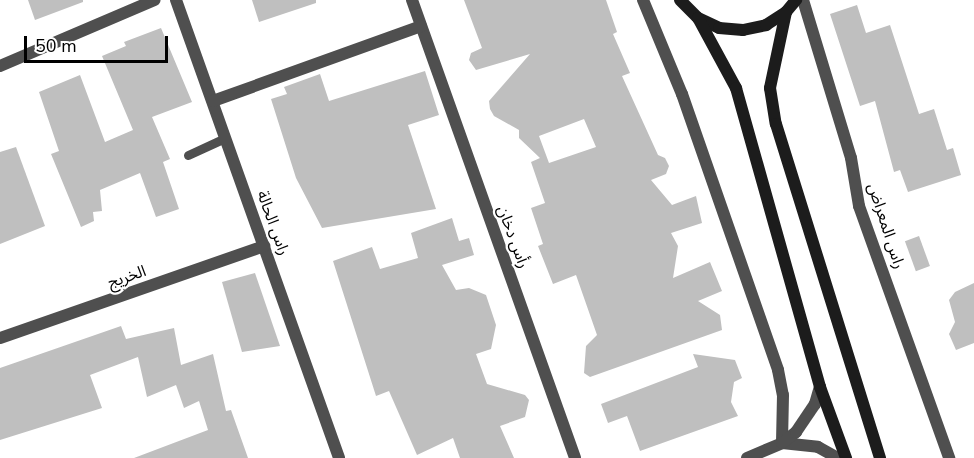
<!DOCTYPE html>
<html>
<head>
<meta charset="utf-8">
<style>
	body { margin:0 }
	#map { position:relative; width:974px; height:458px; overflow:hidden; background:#fff; font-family:"Nunito Sans","Noto Sans Arabic",sans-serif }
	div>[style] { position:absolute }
	.building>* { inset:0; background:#bfbfbf; transform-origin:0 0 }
	.lane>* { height:9px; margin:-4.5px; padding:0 4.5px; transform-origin:4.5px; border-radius:4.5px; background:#4f4f4f }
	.street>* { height:12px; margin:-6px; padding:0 6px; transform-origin:6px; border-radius:6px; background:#4f4f4f }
	.secondary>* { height:12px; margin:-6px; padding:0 6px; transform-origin:6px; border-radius:6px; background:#1c1c1c }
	span { translate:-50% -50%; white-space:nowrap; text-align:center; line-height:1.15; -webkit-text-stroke:4.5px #fff; paint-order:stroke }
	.street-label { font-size:16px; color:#000 }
	.scale { position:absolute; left:24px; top:36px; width:144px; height:27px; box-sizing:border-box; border:3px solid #000; border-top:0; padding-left:8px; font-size:18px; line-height:21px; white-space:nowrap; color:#000; -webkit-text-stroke:4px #fff; paint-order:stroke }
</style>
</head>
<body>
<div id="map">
	<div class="building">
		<div style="clip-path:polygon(28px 0,83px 0,83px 2px,35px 20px)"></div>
		<div style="clip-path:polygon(252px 0,316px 0,316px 3px,259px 22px)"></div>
		<div style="clip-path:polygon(evenodd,464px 0,606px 0,617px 32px,613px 34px,630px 73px,622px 76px,658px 155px,665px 158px,669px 166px,666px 174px,651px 180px,672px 205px,696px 196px,702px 223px,671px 233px,678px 246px,673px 278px,710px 262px,722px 291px,698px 301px,720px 315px,722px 330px,590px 377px,584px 373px,586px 346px,597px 335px,576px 275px,553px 284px,538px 246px,543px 244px,531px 208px,545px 203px,531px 162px,540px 158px,519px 138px,519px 130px,494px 116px,490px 109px,489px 101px,530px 54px,476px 70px,469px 60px,471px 53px,482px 48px,464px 0,584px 119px,596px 147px,549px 163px,539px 136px,584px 119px)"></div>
		<div style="clip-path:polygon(857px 5px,866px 33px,890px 25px,919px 114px,934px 109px,947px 150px,953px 148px,961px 175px,908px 192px,900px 170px,894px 172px,875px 101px,860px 106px,830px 14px)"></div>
		<div style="clip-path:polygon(161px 28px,192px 102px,152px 117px,170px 159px,163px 162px,179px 209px,156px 217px,140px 173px,100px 190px,102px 211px,93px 212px,94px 221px,81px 227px,51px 154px,59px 151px,39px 92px,80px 75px,105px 142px,133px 130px,102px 56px,126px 46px,124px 42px)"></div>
		<div style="clip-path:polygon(425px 71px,439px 115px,408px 125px,436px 209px,322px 228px,296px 178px,271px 99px,287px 94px,284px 87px,320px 74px,329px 101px)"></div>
		<div style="clip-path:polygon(16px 147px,45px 226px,0 244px,0 152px)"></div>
		<div style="clip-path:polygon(452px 218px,459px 241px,469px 238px,474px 255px,442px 265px,456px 290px,469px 288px,486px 295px,496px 325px,491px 349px,476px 354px,487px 384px,525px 395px,529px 400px,525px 417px,500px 426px,514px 458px,460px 458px,453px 438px,417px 455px,389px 391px,376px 396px,333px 261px,372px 247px,380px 269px,418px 258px,411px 233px)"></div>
		<div style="left:919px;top:236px;width:32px;height:15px;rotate:70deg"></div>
		<div style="clip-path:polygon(255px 273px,280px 346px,242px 352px,222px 282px)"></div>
		<div style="clip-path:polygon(974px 283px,974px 343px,956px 350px,949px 334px,955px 322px,949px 300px,955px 292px)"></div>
		<div style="clip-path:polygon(121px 326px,126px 339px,174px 328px,181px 365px,213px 354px,226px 411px,231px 410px,248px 458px,134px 458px,208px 430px,199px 401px,184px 408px,176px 385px,147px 397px,138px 357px,90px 375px,102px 408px,0 440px,0 368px)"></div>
		<div style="clip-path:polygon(693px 354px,735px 360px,742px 378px,734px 382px,731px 402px,738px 416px,640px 451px,627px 416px,608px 423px,601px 404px,698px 367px)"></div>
	</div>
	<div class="lane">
		<div style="left:188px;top:155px;width:41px;rotate:-24.7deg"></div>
	</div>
	<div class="street">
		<div style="left:176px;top:0;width:486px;rotate:70.4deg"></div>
		<div style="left:412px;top:0;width:486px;rotate:70.4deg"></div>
		<div style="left:643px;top:0;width:102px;rotate:67.5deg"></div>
		<div style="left:682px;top:94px;width:292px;rotate:70.8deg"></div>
		<div style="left:778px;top:370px;width:25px;rotate:79deg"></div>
		<div style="left:783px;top:395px;width:48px;rotate:91.2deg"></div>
		<div style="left:803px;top:0;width:165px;rotate:73.1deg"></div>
		<div style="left:851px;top:158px;width:49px;rotate:80.5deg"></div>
		<div style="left:859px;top:206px;width:268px;rotate:70.3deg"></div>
		<div style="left:0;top:66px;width:168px;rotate:-23.1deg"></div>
		<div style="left:213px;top:101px;width:221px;rotate:-19.8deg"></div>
		<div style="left:0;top:338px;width:280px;rotate:-19.2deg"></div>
		<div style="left:782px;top:443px;width:36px;rotate:6deg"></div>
		<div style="left:818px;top:447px;width:23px;rotate:29deg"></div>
		<div style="left:747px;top:458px;width:38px;rotate:-23deg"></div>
		<div style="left:782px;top:443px;width:18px;rotate:-38deg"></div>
		<div style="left:796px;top:432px;width:34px;rotate:-56deg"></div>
		<div style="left:815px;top:404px;width:18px;rotate:-74deg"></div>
	</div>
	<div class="secondary">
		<div style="left:680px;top:0;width:25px;rotate:45deg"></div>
		<div style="left:698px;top:18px;width:23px;rotate:25deg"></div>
		<div style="left:719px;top:28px;width:24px;rotate:5deg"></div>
		<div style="left:743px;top:30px;width:24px;rotate:-12deg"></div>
		<div style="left:766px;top:25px;width:24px;rotate:-33deg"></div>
		<div style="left:786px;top:12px;width:16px;rotate:-50deg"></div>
		<div style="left:786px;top:12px;width:78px;rotate:101.9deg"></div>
		<div style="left:770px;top:88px;width:36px;rotate:81deg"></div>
		<div style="left:776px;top:124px;width:350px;rotate:72.7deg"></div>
		<div style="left:698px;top:18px;width:80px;rotate:61.5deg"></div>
		<div style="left:736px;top:88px;width:311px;rotate:74.3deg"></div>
		<div style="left:820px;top:387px;width:76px;rotate:69.9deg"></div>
	</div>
	<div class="street-label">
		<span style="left:273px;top:223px;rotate:70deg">راس الحالة</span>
		<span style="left:886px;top:226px;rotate:72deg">راس المعراض</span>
		<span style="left:513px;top:237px;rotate:70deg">رأس دخان</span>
		<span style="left:127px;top:277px;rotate:-19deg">الخريج</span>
	</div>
	<div class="scale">50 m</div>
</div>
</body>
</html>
